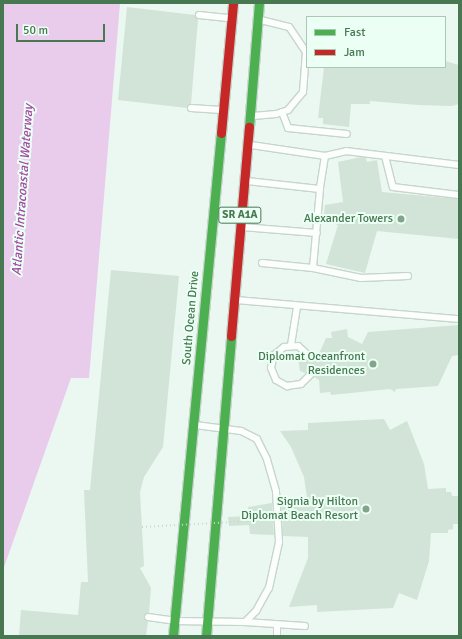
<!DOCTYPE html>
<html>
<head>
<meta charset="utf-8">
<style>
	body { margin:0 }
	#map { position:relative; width:462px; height:639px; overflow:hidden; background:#ebf7f1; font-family:Signika,sans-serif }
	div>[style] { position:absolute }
	.water>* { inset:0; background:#e9cbeb }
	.building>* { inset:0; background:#d2e4d7 }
	.roads { filter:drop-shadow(1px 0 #c6d6cb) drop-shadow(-1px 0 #c6d6cb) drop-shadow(0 1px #c6d6cb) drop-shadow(0 -1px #c6d6cb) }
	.lane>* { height:6px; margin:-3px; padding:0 3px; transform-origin:3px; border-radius:3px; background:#fcfefd }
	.fast>* { height:9px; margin:-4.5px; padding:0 4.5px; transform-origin:4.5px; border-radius:4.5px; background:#4caf50 }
	.jam>* { height:9px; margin:-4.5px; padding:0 4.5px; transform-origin:4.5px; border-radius:4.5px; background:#c62828 }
	.path-bridge>* { height:2px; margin-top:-1px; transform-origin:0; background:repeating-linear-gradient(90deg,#cad8cd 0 1px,transparent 0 4px) }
	.dots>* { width:11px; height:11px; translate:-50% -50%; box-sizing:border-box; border:2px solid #ecfff5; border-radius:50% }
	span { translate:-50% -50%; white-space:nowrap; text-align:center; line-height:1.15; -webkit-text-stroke:4px #ecfff5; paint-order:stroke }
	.shield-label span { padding:1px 3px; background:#ecfff5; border:1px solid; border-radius:3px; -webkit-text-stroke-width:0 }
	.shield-label { font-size:11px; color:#487852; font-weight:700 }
	.poi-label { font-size:12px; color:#487852 }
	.right { translate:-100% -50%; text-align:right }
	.street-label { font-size:12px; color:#487852 }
	.water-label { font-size:13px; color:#a249a1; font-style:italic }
	.frame { position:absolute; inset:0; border:4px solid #487852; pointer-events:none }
	.legend { position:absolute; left:306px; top:16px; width:140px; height:52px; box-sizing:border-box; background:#ecfff5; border:1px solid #aac9b4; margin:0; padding:5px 7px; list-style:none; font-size:12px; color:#487852 }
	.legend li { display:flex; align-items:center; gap:8px; height:20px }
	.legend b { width:20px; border:1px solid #aac9b4 }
	.scale { position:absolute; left:16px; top:24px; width:89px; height:18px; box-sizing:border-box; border:2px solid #487852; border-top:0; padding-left:5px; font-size:12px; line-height:14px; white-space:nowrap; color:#487852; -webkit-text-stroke:3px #ecfff5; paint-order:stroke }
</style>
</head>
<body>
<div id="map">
	<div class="water">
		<div style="clip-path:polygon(3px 3px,120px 3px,89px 378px,71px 378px,3px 570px)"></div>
	</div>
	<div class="building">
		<div style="clip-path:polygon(127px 7px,195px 15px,198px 19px,191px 104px,187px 108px,118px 100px)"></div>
		<div style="clip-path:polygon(445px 61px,459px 65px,459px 104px,452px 106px,418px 105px,370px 101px,370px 104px,351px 104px,349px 127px,323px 124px,323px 118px,318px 118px,324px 67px,445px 67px)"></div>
		<div style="clip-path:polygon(361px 157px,366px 158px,367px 162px,377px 160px,382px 192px,459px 199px,459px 239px,377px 231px,365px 273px,326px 264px,338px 225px,323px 220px,325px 205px,343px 202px,338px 162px)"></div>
		<div style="clip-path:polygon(111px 270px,179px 276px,163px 447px,144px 477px,140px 492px,144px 566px,140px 568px,151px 588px,149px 613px,144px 617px,148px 622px,146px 636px,19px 636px,21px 610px,78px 615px,81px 582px,88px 582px,84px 490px,90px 490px)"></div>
		<div style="clip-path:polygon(459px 325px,459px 355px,452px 356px,438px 386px,396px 389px,395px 392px,390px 389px,331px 395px,330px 392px,320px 393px,319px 380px,314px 377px,313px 372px,305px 373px,300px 371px,298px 358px,311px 361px,314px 357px,318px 356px,326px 338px,332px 338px,331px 332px,347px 329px,348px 337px,362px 344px,368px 332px)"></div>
		<div style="clip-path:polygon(384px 419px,390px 430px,407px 421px,424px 464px,428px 489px,446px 488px,446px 492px,451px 492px,452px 496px,459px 496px,459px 524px,453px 524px,453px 529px,448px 530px,448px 533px,431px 533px,429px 561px,417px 600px,399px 593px,393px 608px,317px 612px,317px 605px,289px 607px,308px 558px,308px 537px,283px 536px,281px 502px,307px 498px,304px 477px,291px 447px,280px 431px,308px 430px,308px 423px)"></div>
		<div style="clip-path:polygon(272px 503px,274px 535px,250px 534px,249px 525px,229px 526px,228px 517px,249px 516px,248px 507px)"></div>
	</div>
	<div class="roads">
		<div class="lane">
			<div style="left:199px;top:15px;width:31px;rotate:6deg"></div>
			<div style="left:191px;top:108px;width:30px;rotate:4deg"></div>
			<div style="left:282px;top:112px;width:17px;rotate:69deg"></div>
			<div style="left:288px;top:128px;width:59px;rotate:5.8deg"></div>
			<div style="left:253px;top:116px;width:23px;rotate:-5deg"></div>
			<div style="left:276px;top:114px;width:13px;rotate:-18deg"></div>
			<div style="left:288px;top:110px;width:23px;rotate:-50deg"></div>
			<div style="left:303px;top:92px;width:40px;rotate:-85.7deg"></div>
			<div style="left:306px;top:52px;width:30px;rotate:-124deg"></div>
			<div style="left:289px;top:27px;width:29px;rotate:-166deg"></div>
			<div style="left:251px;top:145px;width:75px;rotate:8.5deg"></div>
			<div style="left:325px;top:156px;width:33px;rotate:99deg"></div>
			<div style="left:325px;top:156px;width:22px;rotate:-13deg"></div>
			<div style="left:346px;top:151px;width:114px;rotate:7.1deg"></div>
			<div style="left:385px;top:156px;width:32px;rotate:76deg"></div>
			<div style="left:393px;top:187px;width:66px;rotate:6.9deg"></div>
			<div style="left:247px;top:181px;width:73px;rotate:6.3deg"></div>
			<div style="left:320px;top:189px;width:79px;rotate:95.1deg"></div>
			<div style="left:313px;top:268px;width:49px;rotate:11.8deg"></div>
			<div style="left:361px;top:278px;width:47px;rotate:-2.4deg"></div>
			<div style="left:242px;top:227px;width:75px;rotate:4.6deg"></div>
			<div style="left:262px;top:263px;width:51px;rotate:5.6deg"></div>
			<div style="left:236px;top:300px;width:224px;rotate:4.9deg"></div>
			<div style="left:291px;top:345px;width:39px;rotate:-81deg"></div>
			<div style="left:310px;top:357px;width:16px;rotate:-137deg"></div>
			<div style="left:298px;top:346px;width:14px;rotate:176deg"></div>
			<div style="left:284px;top:347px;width:13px;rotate:141deg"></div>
			<div style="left:274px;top:355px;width:13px;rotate:103deg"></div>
			<div style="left:271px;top:368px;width:13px;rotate:67deg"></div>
			<div style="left:276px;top:380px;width:13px;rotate:29deg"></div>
			<div style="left:287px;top:386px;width:14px;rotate:-8deg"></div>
			<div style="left:301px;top:384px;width:13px;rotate:-45deg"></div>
			<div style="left:148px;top:617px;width:27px;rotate:8deg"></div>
			<div style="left:175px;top:621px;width:70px;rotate:0.8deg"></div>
			<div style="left:245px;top:622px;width:16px;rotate:-45deg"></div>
			<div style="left:256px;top:611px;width:26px;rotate:-61deg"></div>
			<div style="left:269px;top:588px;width:47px;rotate:-77.7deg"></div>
			<div style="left:279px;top:542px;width:51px;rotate:-93.4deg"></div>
			<div style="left:276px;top:491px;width:33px;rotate:-106deg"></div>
			<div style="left:267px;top:459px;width:22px;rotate:-117deg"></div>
			<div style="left:257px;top:439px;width:18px;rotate:-153deg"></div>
			<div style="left:241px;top:431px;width:46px;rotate:-172.6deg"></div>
			<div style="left:245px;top:622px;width:60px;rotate:3.8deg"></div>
			<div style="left:277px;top:636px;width:11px;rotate:-90deg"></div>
		</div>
		<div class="fast">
			<div style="left:249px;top:127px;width:124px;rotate:-85.4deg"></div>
			<div style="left:173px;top:636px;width:505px;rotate:-84.55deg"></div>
			<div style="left:206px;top:636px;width:301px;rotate:-85.2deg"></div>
		</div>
		<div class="jam">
			<div style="left:221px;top:133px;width:131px;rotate:-84.7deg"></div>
			<div style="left:231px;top:336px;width:210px;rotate:-85.1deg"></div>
		</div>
	</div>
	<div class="path-bridge">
		<div style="left:142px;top:527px;width:109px;rotate:-3.2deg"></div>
	</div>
	<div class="dots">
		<div style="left:401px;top:219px;background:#81a48a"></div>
		<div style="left:373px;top:364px;background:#81a48a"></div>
		<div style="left:366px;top:509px;background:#81a48a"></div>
	</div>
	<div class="shield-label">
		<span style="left:240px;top:215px">SR A1A</span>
	</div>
	<div class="poi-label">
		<span class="right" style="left:393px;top:219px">Alexander Towers</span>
		<span class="right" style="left:365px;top:364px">Diplomat Oceanfront<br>Residences</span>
		<span class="right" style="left:358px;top:509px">Signia by Hilton<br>Diplomat Beach Resort</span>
	</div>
	<div class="street-label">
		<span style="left:191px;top:318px;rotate:-85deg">South Ocean Drive</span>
	</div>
	<div class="water-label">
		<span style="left:23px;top:190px;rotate:-86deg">Atlantic Intracoastal Waterway</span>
	</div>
	<div class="frame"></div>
	<ul class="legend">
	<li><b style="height:5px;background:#4caf50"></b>Fast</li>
	<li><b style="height:5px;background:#c62828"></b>Jam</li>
	</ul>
	<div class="scale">50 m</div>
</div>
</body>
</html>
